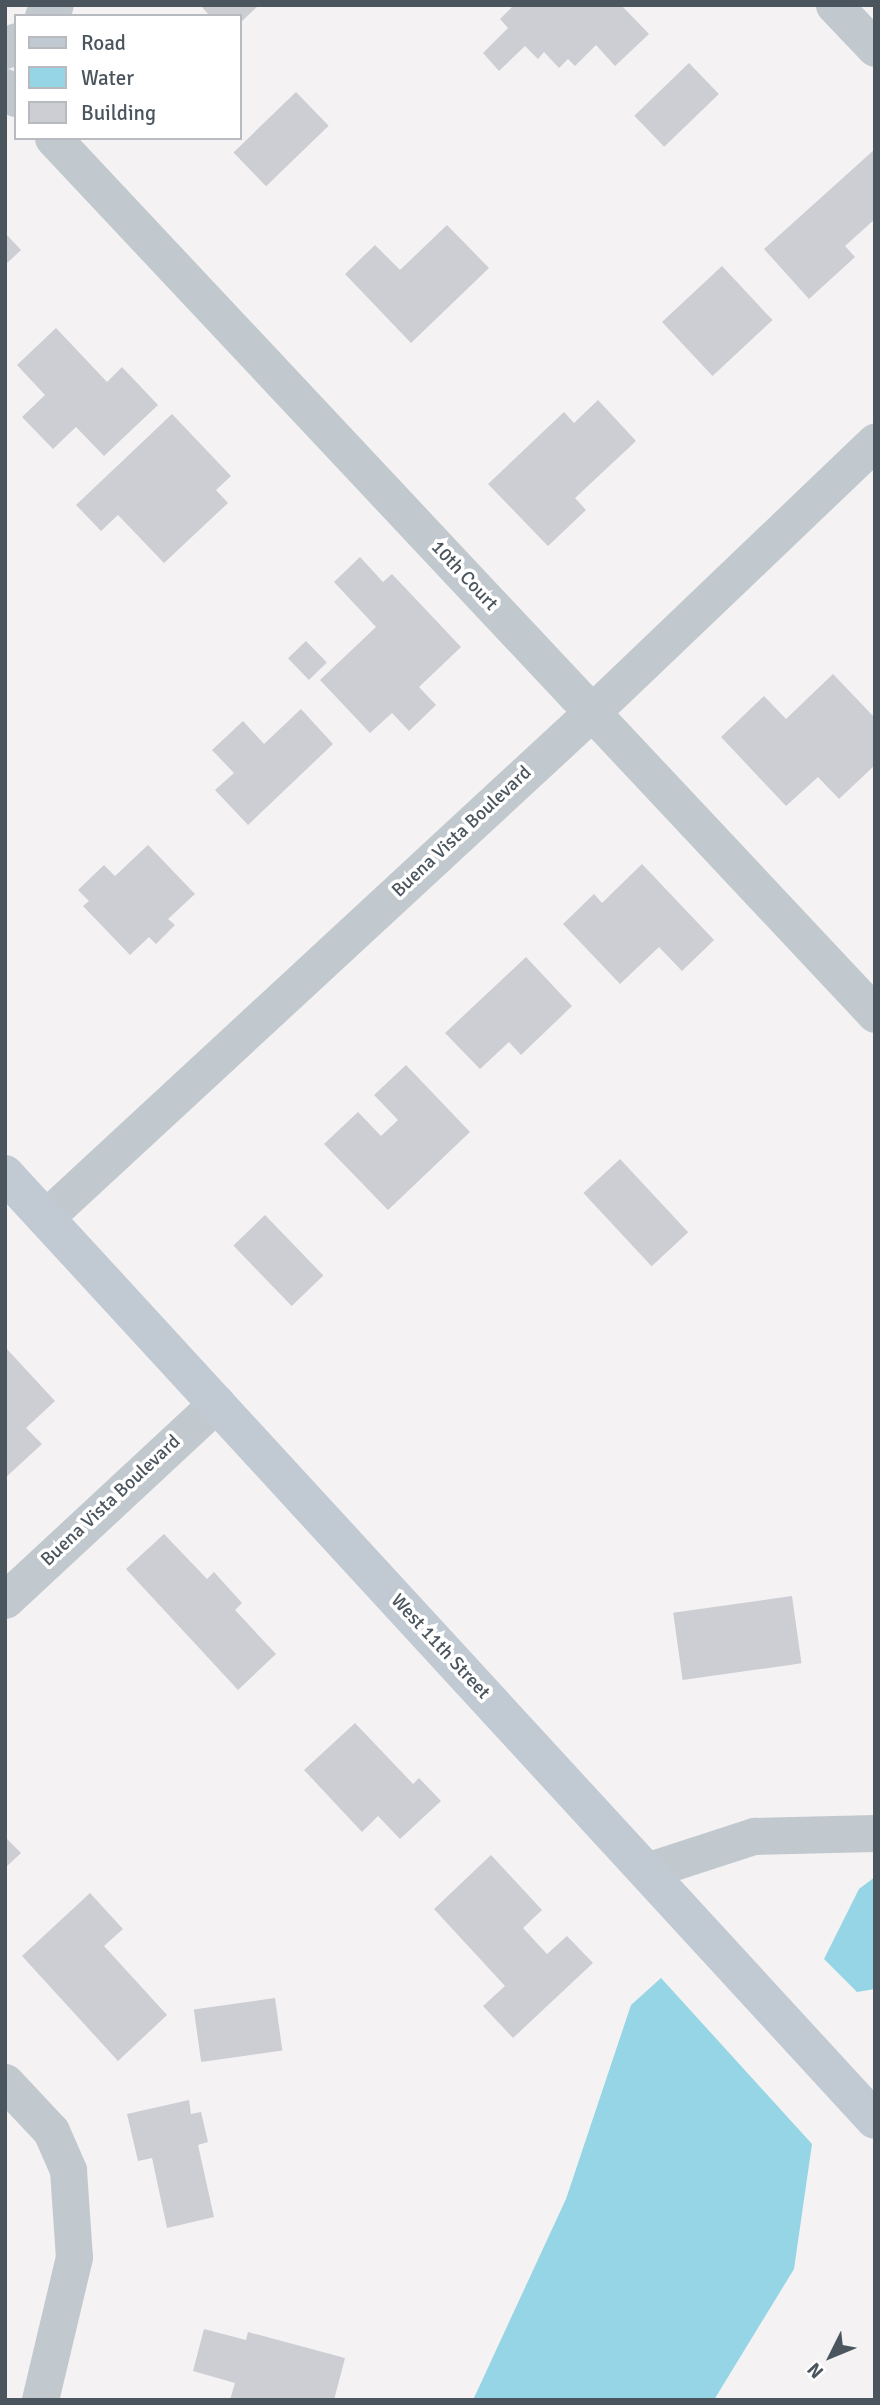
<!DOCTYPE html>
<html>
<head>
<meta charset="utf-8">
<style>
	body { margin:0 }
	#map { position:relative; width:880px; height:2405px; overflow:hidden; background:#f4f2f2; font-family:Signika,sans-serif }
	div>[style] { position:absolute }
	.water>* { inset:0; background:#95d5e6 }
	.building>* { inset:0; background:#ccced4; transform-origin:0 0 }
	.minor>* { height:37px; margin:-18.5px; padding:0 18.5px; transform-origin:18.5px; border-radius:18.5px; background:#c1c9cf }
	.secondary>* { height:38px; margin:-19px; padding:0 19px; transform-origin:19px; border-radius:19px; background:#c1cad3 }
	span { translate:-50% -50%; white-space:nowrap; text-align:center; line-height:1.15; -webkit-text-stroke:7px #fff; paint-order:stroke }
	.street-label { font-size:19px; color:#4b555e }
	.frame { position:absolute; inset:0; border:7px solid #4b555e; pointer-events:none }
	.legend { position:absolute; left:14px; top:14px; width:228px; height:126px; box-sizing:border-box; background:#fff; border:2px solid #b7bbbf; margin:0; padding:9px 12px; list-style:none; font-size:21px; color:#4b555e }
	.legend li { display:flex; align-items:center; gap:14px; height:35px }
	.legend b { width:35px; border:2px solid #b7bbbf }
	.north { position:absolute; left:796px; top:2321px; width:70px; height:70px; -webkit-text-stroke:5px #fff; paint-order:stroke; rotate:227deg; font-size:19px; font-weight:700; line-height:28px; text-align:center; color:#4b555e }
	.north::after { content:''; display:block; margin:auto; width:24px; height:32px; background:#4b555e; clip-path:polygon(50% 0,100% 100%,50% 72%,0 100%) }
</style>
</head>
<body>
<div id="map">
	<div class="water">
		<div style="clip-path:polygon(875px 1877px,875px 1989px,857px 1992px,824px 1959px,859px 1889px)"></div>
		<div style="clip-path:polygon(661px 1978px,812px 2144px,794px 2269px,714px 2400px,473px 2400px,566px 2199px,631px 2005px)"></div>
	</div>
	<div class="building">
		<div style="clip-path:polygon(200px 5px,259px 5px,240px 23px,240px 16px,210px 16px)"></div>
		<div style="clip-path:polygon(514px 5px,621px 5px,649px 34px,615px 66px,596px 45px,575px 66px,568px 59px,559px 68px,544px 52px,538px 59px,525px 46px,499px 71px,483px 53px,508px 28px,500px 19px)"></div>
		<div style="left:689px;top:63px;width:43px;height:76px;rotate:46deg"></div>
		<div style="left:296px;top:92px;width:47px;height:87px;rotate:46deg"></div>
		<div style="clip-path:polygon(875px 149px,875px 219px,845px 246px,855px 257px,809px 299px,764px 249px)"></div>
		<div style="clip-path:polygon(447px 225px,489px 268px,411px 343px,345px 274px,375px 245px,400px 270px)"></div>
		<div style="clip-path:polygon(5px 233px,21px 250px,5px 265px)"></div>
		<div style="left:722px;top:266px;width:74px;height:82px;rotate:47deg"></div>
		<div style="clip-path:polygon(56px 328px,107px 382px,122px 367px,158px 405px,104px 456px,76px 427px,53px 449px,22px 417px,45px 395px,17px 365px)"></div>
		<div style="clip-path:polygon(598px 400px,636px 441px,575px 498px,586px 510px,548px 546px,488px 484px,564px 412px,574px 423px)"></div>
		<div style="clip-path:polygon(172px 414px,231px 476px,216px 490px,228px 503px,164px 563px,118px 515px,101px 531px,76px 505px)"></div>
		<div style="clip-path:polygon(360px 557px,383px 582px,392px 574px,461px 647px,419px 687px,436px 705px,409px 731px,392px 713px,370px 733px,320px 680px,376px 627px,334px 582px)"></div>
		<div style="left:306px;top:641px;width:30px;height:25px;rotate:46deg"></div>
		<div style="clip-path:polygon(833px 674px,875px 718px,875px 765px,839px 799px,818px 777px,786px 806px,721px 737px,764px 696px,786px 719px)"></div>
		<div style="clip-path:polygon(301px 709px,333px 744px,248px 825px,215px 790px,234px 773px,212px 750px,243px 721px,264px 744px)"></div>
		<div style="clip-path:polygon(148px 845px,195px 894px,168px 919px,175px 925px,156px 944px,149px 937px,130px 955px,83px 906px,89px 901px,78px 890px,104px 865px,115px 876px)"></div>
		<div style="clip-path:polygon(642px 864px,714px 940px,682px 971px,659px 947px,620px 984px,563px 924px,594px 894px,602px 903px)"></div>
		<div style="clip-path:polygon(526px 957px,572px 1006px,521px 1055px,509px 1042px,480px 1069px,445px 1033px)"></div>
		<div style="clip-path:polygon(406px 1065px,470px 1132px,388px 1210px,324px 1144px,358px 1112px,381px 1136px,398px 1120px,374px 1095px)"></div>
		<div style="left:620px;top:1159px;width:100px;height:50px;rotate:47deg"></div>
		<div style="left:265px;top:1215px;width:84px;height:44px;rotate:46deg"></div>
		<div style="clip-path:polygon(5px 1347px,55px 1401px,26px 1428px,42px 1444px,5px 1478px)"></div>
		<div style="clip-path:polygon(164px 1534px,207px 1579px,214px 1572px,242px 1603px,235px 1610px,276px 1654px,238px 1690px,126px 1569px)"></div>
		<div style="left:792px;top:1596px;width:68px;height:120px;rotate:82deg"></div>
		<div style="clip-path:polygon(355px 1723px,413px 1784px,419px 1778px,441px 1801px,400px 1839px,378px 1816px,362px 1832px,304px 1770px)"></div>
		<div style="clip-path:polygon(5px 1837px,21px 1853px,5px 1868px)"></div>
		<div style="clip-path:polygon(491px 1855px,542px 1910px,523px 1928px,547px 1954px,567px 1936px,593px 1963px,513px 2038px,483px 2006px,505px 1986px,434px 1909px)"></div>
		<div style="clip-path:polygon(90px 1893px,123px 1929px,104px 1946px,167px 2015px,118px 2061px,22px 1956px)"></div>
		<div style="left:275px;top:1998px;width:53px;height:82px;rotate:82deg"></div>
		<div style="clip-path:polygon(189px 2100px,191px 2114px,201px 2112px,208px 2142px,198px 2145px,214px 2217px,167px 2228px,152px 2158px,138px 2161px,127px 2114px)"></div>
		<div style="clip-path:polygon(204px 2329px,246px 2340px,248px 2332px,345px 2358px,334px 2400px,230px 2400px,235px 2383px,193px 2371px)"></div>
	</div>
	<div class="minor">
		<div style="left:834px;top:5px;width:59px;rotate:46.4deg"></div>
		<div style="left:43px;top:16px;width:16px;rotate:-43deg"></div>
		<div style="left:5px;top:50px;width:14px;rotate:-39deg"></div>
		<div style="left:5px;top:87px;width:16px;rotate:45deg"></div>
		<div style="left:53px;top:138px;width:1201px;rotate:46.82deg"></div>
		<div style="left:45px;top:1218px;width:744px;rotate:-42.77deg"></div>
		<div style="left:591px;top:713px;width:393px;rotate:-43.7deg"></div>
		<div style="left:5px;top:1600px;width:289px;rotate:-42.9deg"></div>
		<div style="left:646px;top:1871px;width:114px;rotate:-18deg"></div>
		<div style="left:754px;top:1836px;width:121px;rotate:-1.4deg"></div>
		<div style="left:5px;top:2082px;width:67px;rotate:46.8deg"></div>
		<div style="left:51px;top:2131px;width:43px;rotate:66.4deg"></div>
		<div style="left:68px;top:2170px;width:87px;rotate:86.1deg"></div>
		<div style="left:74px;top:2257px;width:147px;rotate:103.4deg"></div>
	</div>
	<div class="secondary">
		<div style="left:5px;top:1174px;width:1285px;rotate:47.4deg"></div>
	</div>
	<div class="street-label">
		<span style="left:464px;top:576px;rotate:47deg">10th Court</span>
		<span style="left:462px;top:832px;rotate:-43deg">Buena Vista Boulevard</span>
		<span style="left:111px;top:1501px;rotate:-43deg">Buena Vista Boulevard</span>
		<span style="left:440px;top:1647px;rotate:47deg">West 11th Street</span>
	</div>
	<div class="frame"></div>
	<ul class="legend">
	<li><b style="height:9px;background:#c1cad3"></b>Road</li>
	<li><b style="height:19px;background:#95d5e6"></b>Water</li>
	<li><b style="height:19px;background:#ccced4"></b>Building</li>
	</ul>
	<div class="north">N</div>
</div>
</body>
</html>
